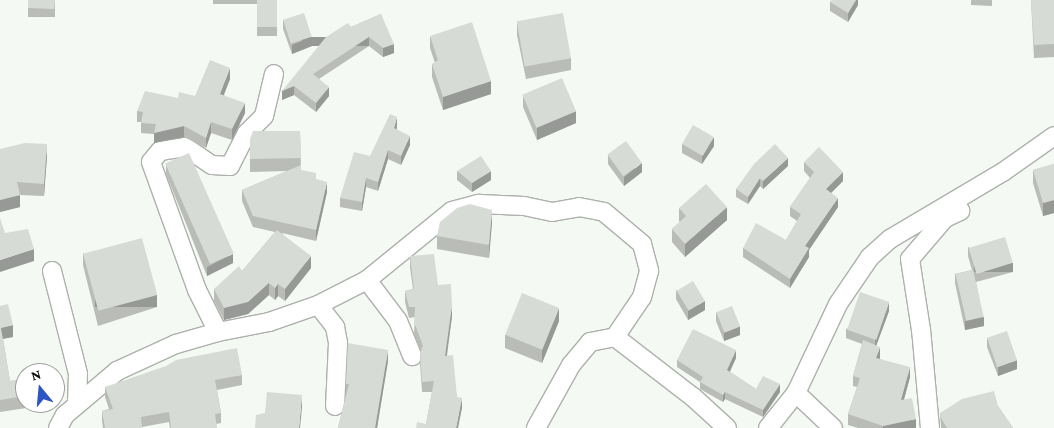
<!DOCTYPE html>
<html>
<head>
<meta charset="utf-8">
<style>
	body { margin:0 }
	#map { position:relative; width:1054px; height:428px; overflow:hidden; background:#f4f9f3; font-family:"Crimson Pro",serif }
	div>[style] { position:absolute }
	.roads { filter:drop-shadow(1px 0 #adb1ac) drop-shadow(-1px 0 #adb1ac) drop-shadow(0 1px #adb1ac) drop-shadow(0 -1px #adb1ac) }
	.minor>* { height:18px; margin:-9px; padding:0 9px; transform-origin:9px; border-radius:9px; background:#fff }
	.wall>* { inset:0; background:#b9bcb7; transform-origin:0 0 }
	.shaded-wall>* { inset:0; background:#969995; transform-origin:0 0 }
	.building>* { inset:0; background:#d7dbd5; transform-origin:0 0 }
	span { translate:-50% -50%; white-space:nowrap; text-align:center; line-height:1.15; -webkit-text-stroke:4px #fff; paint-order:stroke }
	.north { position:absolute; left:15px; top:363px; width:50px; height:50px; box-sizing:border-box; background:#fff; border:1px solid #9f9f9e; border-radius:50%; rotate:343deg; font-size:14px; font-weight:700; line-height:20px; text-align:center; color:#0e0f0d }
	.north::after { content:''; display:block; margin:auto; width:18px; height:22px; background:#2b55c4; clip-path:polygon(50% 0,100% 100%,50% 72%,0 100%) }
</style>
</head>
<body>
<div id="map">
	<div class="roads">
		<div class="minor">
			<div style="left:52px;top:271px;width:106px;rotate:75.8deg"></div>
			<div style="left:78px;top:374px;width:29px;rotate:92deg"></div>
			<div style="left:367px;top:280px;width:51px;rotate:52.9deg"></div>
			<div style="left:398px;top:321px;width:38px;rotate:68deg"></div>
			<div style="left:318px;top:305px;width:28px;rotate:52deg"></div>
			<div style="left:335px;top:327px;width:16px;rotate:79deg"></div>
			<div style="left:338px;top:343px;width:63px;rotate:92.7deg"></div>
			<div style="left:218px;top:332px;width:47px;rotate:-116.6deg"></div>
			<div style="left:197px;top:290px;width:136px;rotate:-109.8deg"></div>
			<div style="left:151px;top:162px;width:14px;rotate:-51deg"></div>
			<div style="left:160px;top:151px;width:25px;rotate:-9deg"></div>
			<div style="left:185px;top:147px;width:32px;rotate:34deg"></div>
			<div style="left:212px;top:165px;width:18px;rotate:3deg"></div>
			<div style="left:230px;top:166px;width:37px;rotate:-63deg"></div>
			<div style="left:247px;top:133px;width:24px;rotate:-45deg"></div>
			<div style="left:264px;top:116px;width:43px;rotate:-76.6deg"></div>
			<div style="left:796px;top:393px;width:51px;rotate:43.4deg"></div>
			<div style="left:58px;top:428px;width:15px;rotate:-62deg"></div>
			<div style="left:65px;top:415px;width:68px;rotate:-40.2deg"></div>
			<div style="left:117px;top:371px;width:65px;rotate:-24.6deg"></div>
			<div style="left:176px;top:344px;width:44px;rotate:-15.9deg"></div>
			<div style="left:218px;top:332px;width:52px;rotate:-11.1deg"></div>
			<div style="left:269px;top:322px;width:52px;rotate:-19.1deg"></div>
			<div style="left:318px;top:305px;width:55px;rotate:-27deg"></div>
			<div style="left:367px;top:280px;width:109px;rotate:-39.1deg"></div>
			<div style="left:452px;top:211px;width:28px;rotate:-15deg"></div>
			<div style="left:479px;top:204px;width:45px;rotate:2.5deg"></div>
			<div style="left:524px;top:206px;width:29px;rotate:12deg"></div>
			<div style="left:552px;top:212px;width:27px;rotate:-10deg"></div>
			<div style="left:579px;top:207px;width:25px;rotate:11deg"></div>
			<div style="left:604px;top:212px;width:50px;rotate:40.1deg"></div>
			<div style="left:642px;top:244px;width:28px;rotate:75deg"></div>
			<div style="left:649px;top:271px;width:27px;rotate:105deg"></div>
			<div style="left:642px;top:297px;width:48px;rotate:124deg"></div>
			<div style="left:536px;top:428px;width:72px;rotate:-60.9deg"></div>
			<div style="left:571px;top:365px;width:30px;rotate:-50deg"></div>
			<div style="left:590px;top:342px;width:25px;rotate:-11deg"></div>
			<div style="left:615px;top:337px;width:98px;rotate:37.6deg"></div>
			<div style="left:693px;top:397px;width:46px;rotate:42.4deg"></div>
			<div style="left:768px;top:428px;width:45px;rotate:-51.3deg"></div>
			<div style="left:796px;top:393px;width:98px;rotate:-64.7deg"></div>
			<div style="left:838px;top:304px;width:57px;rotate:-55.8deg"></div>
			<div style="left:870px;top:257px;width:27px;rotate:-42deg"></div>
			<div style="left:890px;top:239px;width:131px;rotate:-30.7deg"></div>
			<div style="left:1003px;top:172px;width:62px;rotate:-35.2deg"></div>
			<div style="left:930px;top:428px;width:98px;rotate:-95.2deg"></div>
			<div style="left:921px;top:330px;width:72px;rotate:-98.8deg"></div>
			<div style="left:910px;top:259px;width:54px;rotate:-49.5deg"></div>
			<div style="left:945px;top:218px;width:17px;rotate:-25deg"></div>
		</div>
	</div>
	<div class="wall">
		<div style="left:28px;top:0;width:27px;height:17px"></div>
		<div style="clip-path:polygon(213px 0,277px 0,277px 36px,257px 36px,257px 4px,213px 4px)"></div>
		<div style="clip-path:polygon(858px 0,858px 5px,848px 22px,830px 11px,830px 2px)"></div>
		<div style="clip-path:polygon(971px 0,992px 0,992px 6px,971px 5px)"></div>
		<div style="clip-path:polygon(1031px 0,1054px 0,1054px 57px,1034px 58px)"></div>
		<div style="clip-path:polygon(381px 14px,394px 53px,383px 57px,369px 46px,319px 79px,329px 96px,316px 112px,294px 95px,282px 100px,282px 91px,351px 27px)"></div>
		<div style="clip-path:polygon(283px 20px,312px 46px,292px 54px,283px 29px)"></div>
		<div style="clip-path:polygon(517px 22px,571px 58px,571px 70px,526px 79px,517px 35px)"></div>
		<div style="clip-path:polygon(430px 36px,491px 94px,443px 110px,432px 77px,432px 64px,435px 63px,430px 48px)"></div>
		<div style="clip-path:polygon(230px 79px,224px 95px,245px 113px,232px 140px,211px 133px,206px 148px,184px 137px,154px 143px,154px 134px,141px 133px,141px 122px,137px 122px,137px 111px,178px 98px,195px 96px)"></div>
		<div style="clip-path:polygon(523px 95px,576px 123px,537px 140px,523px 107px)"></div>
		<div style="clip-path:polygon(397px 126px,397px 129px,410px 145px,401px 165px,388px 159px,378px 191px,366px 187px,362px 211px,340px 207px,340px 198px,370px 156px)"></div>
		<div style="clip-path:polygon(300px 131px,301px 170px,316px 179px,327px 192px,316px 241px,282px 233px,311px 268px,285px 301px,278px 296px,275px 300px,269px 295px,248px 314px,224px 320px,214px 301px,214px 289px,242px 271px,275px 232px,253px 227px,242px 201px,242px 190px,287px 171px,250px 172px,250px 139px)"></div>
		<div style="clip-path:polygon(682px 144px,714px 146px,702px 164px,682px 153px)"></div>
		<div style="clip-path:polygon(0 149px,47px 156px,44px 196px,20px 195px,20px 207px,0 212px)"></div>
		<div style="clip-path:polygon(608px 155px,642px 172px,624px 186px,608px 164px)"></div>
		<div style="clip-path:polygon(804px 162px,843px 181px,831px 193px,838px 207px,809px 250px,809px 257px,790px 288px,743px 257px,743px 248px,786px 240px,797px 221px,790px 216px,790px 207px,810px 178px,804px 171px)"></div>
		<div style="clip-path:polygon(1054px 164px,1054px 213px,1043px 216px,1033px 183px,1033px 170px)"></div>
		<div style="clip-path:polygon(166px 165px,233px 263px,207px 276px,166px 174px)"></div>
		<div style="clip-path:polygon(788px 166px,763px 189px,760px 186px,748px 204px,736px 197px,736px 189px)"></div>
		<div style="clip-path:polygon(457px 171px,491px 180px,472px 192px,457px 180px)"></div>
		<div style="clip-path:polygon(679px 208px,727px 220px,685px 257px,672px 242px,672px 229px,680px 222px,679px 221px)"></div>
		<div style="clip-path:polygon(492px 222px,489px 258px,437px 249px,437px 236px)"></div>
		<div style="clip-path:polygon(968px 247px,1013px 272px,976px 282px,984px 326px,965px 330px,955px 283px,955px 274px,972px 270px,968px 256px)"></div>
		<div style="clip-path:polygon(83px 253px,157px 307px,98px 326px,83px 265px)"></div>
		<div style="clip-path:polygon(410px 256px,438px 285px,452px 316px,447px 356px,457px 397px,462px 408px,426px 424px,432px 392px,422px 392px,420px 363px,420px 351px,414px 333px,415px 317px,409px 318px,405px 302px,405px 291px,413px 289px,410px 267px)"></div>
		<div style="clip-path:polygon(676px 290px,705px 310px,688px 320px,676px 299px)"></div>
		<div style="clip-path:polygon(0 306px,13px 337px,3px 339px,10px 381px,25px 379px,25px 403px,33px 403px,33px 407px,0 412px)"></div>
		<div style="clip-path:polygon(889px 311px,876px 346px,880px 357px,880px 359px,910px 377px,904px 400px,916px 428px,858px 428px,848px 425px,848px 414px,857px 387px,853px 386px,853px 376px,862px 344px,846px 338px,846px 329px)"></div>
		<div style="clip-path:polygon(716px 312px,740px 335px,724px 341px,716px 321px)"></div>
		<div style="clip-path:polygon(559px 321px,542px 363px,505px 348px,505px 335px)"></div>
		<div style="clip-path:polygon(987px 338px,1017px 369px,998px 376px,987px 347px)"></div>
		<div style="clip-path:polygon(736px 358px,730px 372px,756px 389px,780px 392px,763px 417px,725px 399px,723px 402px,700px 389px,700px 382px,677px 367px,677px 360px)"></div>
		<div style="clip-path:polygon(388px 361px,377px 428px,338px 428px,346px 395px,346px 384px)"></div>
		<div style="clip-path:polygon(242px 375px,242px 385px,217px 390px,221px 413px,221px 423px,216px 424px,217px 428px,170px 428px,169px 422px,142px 427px,142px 428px,103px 428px,102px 421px,102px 411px,109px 409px,105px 397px,105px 387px)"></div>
		<div style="clip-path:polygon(998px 406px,1013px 428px,941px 428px,941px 427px,940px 413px)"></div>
	</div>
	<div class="shaded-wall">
		<div style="clip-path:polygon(856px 0,858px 0,858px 5px,848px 22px,848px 13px)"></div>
		<div style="clip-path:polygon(312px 37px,312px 46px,292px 54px,292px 45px)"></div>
		<div style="left:369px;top:37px;width:9px;height:67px;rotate:90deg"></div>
		<div style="clip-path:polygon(394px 44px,394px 53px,383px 57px,383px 48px)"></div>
		<div style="clip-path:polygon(230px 68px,230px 79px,220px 104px,220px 94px)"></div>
		<div style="clip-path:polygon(491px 81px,491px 94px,443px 110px,443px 97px)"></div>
		<div style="clip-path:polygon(294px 86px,294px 95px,282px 100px,282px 91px)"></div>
		<div style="clip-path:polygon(329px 87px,329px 96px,316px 112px,316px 103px)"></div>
		<div style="clip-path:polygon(245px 103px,245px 113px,232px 140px,232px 129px)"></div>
		<div style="clip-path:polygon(576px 111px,576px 123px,537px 140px,537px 127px)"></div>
		<div style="clip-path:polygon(397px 117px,397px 126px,394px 137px,394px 128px)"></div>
		<div style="clip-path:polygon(211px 122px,211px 133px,206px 148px,206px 138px)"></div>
		<div style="clip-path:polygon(184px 126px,184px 137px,154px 143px,154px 133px)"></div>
		<div style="clip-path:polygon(410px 136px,410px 145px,401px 165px,401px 156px)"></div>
		<div style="clip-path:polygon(714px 137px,714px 146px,702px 164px,702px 155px)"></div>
		<div style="clip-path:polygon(47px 144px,47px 156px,44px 196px,44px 184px)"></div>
		<div style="clip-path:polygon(388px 150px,388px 159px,378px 191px,378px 182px)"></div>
		<div style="clip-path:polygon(788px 158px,788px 166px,763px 189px,763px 181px)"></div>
		<div style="clip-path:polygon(642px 163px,642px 172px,624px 186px,624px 177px)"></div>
		<div style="clip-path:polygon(491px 171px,491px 180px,472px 192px,472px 183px)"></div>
		<div style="clip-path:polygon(843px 172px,843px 181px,826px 198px,826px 189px)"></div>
		<div style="clip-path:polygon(366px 178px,366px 187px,362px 211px,362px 202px)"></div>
		<div style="clip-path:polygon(760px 178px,760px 186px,748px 204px,748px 197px)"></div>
		<div style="clip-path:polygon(327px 182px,327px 192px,316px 241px,316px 230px)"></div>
		<div style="clip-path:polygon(20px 195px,20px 207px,0 212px,0 200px)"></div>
		<div style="clip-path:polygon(838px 198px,838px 207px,809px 250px,809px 257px,790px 288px,790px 279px,805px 246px)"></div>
		<div style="clip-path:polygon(1054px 200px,1054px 213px,1043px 216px,1043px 203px)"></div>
		<div style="clip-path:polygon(727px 207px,727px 220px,685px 257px,685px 244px)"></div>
		<div style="clip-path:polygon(492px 210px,492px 222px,489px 258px,489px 245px)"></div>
		<div style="clip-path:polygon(34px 249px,34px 261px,0 272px,0 260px)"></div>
		<div style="clip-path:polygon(233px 254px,233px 263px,207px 276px,207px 267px)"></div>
		<div style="clip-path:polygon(311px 256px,311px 268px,285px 301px,285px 289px)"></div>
		<div style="left:1013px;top:263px;width:9px;height:39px;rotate:90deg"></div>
		<div style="clip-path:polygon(269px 283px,269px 295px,248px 314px,224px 320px,224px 308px)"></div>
		<div style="clip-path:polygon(278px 284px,278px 296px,275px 300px,275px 288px)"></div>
		<div style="left:157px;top:295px;width:12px;height:62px;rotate:90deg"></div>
		<div style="clip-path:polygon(705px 301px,705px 310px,688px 320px,688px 311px)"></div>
		<div style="clip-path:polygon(889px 302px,889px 311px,875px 349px,875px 340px)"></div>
		<div style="clip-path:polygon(452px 305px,452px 316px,445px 367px,445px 356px)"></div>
		<div style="clip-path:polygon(559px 308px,559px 321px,542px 363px,542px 350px)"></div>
		<div style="clip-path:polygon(984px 317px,984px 326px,965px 330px,965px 321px)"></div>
		<div style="clip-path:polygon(13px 325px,13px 337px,1px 339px,1px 328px)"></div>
		<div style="clip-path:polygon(740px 326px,740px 335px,724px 341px,724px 332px)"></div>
		<div style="clip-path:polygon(880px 347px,880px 357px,876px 368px,876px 358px)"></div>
		<div style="clip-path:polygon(388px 350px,388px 361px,377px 428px,375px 428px)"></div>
		<div style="clip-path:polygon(736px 350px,736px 358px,727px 377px,727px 370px)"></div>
		<div style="clip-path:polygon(1017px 360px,1017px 369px,998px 376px,998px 367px)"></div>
		<div style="clip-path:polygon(910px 367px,910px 377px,901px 410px,901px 400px)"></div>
		<div style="clip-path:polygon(780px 384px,780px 392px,763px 417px,763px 410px)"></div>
		<div style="clip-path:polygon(725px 392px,725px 399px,723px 402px,723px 395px)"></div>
		<div style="clip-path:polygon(302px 395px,302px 407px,300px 428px,299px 428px)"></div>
		<div style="clip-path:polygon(462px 398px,462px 408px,458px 428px,456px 428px)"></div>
		<div style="clip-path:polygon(916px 419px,916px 428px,883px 428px,883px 426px)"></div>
	</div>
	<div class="building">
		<div style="clip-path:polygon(28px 0,55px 0,54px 9px,28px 8px)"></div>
		<div style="left:257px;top:0;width:20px;height:27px"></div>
		<div style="clip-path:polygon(831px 0,856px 0,848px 13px,830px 2px)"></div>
		<div style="clip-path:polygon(1031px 0,1054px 0,1054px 44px,1034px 45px)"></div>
		<div style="left:304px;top:13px;width:25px;height:22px;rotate:72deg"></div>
		<div style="left:563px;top:13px;width:46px;height:47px;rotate:80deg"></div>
		<div style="clip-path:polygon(381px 14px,394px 44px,383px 48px,369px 37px,313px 74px,329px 87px,316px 103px,294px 86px,282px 91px,326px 37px,348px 23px,351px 27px)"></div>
		<div style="clip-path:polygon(472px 22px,491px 81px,443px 97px,432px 64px,438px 60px,430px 36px)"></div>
		<div style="clip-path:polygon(210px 60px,230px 68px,220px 94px,245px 103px,232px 129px,211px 122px,206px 138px,184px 126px,154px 133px,156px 124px,141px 123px,143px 112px,137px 111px,145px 91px,178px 98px,179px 92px,195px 96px)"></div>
		<div style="left:562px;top:78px;width:36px;height:43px;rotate:67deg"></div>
		<div style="clip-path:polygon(390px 114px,397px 117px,394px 128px,410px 136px,401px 156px,388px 150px,378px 182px,366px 178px,362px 202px,340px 198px,354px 152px,370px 156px)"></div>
		<div style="left:693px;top:125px;width:24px;height:22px;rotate:30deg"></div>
		<div style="clip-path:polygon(253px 131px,300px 131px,301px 158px,250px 159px,250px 139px)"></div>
		<div style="left:626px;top:141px;width:27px;height:23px;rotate:54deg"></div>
		<div style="clip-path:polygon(25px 143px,47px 144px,44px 184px,17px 182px,20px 195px,0 200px,0 149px)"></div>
		<div style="clip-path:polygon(775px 144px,788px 158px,763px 181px,760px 178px,748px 197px,736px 189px,754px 164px)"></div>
		<div style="clip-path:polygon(819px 147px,843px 172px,826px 189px,838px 198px,805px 246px,809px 248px,790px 279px,743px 248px,756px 223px,786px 240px,801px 214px,790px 207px,814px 172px,804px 162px)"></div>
		<div style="left:189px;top:153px;width:110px;height:26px;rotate:66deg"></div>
		<div style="clip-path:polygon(481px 156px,491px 171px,472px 183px,457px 171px)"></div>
		<div style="clip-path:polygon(1054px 164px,1054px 200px,1043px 203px,1033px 170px)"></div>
		<div style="clip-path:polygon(301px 165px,301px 170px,316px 173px,316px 179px,327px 182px,316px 230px,253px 216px,242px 190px)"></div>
		<div style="clip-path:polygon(706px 184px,727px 207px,685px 244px,672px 229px,686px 216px,679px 208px)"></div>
		<div style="clip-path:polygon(470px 204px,492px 210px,489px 245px,437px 236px,440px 222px,457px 208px)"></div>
		<div style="clip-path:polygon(0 218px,5px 233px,28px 229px,34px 249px,0 260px)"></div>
		<div style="clip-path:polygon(277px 230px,311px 256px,285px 289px,278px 284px,275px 288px,269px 283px,248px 302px,224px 308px,214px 289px,239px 266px,242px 271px)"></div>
		<div style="left:1005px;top:237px;width:27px;height:38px;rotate:73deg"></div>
		<div style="left:142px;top:238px;width:59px;height:61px;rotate:75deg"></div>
		<div style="clip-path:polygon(434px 254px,438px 285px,451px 284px,452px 305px,445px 356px,453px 355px,457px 397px,462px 398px,456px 428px,416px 428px,417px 422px,426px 424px,434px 381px,422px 382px,420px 353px,423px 346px,414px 322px,415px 307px,409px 307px,405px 291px,414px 289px,410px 256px)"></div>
		<div style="left:973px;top:270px;width:48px;height:18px;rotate:77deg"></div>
		<div style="left:693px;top:281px;width:23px;height:19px;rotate:59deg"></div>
		<div style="left:860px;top:292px;width:31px;height:40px;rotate:19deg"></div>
		<div style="left:522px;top:293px;width:40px;height:45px;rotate:22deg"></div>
		<div style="clip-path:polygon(8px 304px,13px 325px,1px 328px,10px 381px,25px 379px,25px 396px,0 400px,0 306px)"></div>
		<div style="left:732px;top:306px;width:22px;height:17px;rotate:68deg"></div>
		<div style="clip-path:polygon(693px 329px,736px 350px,727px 370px,756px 389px,763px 376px,780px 384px,763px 410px,725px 392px,723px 395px,700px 382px,703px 377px,677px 360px)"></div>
		<div style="left:1007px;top:331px;width:31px;height:21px;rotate:71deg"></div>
		<div style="clip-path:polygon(863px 340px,880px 347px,876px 358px,910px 367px,901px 400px,912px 398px,916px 419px,883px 426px,848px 414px,860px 378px,853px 376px)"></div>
		<div style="clip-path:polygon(348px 343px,388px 350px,375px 428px,338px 428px,349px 384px,346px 384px)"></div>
		<div style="clip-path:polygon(237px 348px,242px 375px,215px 380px,221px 413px,215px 414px,217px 428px,171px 428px,169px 412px,141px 417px,142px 428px,105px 428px,102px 411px,113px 409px,105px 387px,166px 366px,176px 360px)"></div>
		<div style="clip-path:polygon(994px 391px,998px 406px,1013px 428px,947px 428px,941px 418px,940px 413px,962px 399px)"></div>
		<div style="clip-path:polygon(267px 392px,302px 395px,299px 428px,255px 428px,256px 415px,265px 413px)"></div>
	</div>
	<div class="north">N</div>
</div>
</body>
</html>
